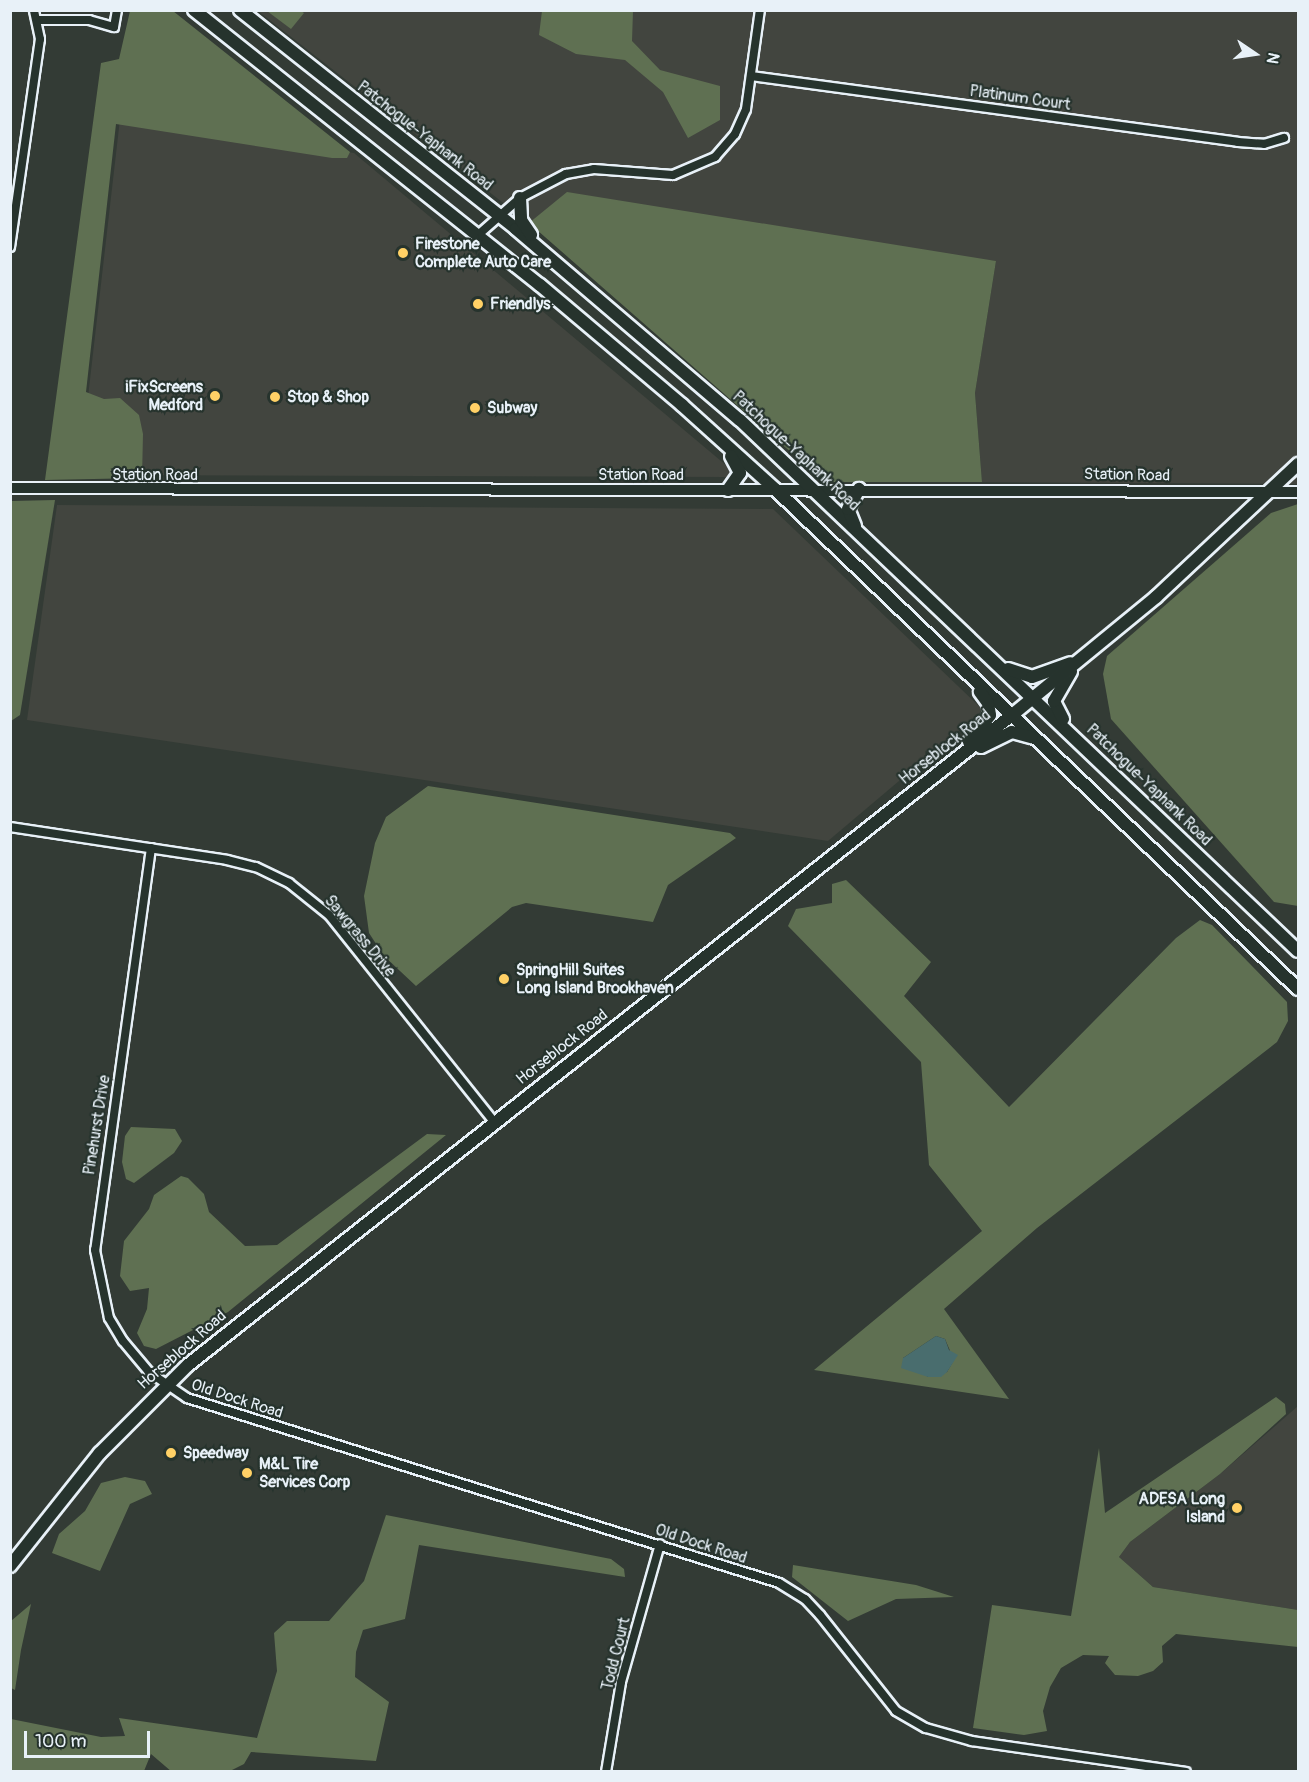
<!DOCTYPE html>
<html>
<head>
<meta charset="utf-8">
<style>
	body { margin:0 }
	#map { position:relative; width:1309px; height:1782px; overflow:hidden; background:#333b35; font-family:Pangolin,sans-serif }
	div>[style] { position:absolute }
	.built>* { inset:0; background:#42453f }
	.green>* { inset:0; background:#5f7052 }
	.water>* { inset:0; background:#496d6e }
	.roads { filter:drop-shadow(2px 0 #e8f1f8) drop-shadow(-2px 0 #e8f1f8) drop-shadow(0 2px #e8f1f8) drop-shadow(0 -2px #e8f1f8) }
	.minor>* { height:8px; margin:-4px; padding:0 4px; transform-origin:4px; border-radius:4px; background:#26332d }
	.secondary>* { height:10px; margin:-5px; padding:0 5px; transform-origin:5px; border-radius:5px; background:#26332d }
	.primary>* { height:12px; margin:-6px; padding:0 6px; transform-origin:6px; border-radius:6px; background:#26332d }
	.dots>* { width:16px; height:16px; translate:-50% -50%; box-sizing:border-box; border:3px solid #26332d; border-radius:50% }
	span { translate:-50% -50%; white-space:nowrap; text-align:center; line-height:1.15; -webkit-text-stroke:4.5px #26332d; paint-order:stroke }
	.street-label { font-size:16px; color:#e8f1f8 }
	.poi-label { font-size:16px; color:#e8f1f8; font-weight:700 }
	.left { translate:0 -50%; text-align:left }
	.right { translate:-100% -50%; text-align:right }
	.frame { position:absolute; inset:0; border:12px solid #e8f1f8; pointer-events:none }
	.north { position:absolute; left:1225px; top:24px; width:60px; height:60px; -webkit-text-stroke:4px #26332d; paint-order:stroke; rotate:103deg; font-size:16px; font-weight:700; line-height:24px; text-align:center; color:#e8f1f8 }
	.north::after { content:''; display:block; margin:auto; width:21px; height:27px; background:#e8f1f8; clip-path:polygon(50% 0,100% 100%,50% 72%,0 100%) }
	.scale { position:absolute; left:24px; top:1731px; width:126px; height:27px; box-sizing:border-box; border:3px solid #e8f1f8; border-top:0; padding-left:8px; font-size:18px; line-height:21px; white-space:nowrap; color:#e8f1f8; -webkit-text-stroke:4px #26332d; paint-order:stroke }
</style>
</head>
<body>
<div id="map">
	<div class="built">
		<div style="clip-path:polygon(258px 11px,1298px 11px,1298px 484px,982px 482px,975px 393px,996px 261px,529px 223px)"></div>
		<div style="clip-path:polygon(120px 119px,354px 153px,733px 471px,728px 477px,79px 475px)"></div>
		<div style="clip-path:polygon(57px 505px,773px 509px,983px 710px,828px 841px,27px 720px)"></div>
		<div style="clip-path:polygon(1298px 1406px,1298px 1610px,1153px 1587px,1119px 1557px,1130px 1542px,1220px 1474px)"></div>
	</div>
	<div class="green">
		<div style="clip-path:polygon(130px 11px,173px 11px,350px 152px,347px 158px,332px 158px,116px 124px,86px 392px,104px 399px,120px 398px,139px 415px,143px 434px,142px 478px,45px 480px,101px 63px,119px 59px)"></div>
		<div style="clip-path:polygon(267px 11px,301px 11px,304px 13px,291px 29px)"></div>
		<div style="clip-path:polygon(542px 11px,633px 11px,632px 41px,660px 70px,720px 86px,720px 120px,688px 138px,663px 92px,625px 60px,576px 54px,539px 35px)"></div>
		<div style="clip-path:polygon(567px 192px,996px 261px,975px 393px,982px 482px,825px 482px,529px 223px)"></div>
		<div style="clip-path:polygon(55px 500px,20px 715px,11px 721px,11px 501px)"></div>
		<div style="clip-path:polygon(1298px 504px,1298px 906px,1274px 902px,1111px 719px,1103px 674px,1107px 656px,1271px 513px)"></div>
		<div style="clip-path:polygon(428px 786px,730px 833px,736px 838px,668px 885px,653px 922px,526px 903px,512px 907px,416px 986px,384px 956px,369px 933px,364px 896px,375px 843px,386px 817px)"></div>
		<div style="clip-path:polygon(evenodd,846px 880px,931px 962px,904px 996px,1009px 1107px,1176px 938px,1200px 920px,1212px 925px,1287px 1002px,1288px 1021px,1277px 1042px,1037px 1228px,944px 1309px,1009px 1399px,814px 1370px,982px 1231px,929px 1165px,921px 1062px,788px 926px,796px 909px,832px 903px,832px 884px,846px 880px,936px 1336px,945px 1339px,954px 1360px,947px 1372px,928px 1377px,903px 1358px,936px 1336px)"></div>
		<div style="clip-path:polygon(131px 1127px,175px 1129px,182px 1141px,174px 1153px,134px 1183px,126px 1179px,122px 1162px,125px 1136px)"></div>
		<div style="clip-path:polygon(427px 1134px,446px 1135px,228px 1312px,156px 1349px,144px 1346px,137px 1333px,147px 1309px,149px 1288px,130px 1291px,120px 1276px,124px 1241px,149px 1209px,154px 1195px,181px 1176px,188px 1178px,204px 1194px,209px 1212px,245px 1246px,277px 1245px)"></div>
		<div style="clip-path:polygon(1276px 1397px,1285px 1404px,1286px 1414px,1220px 1474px,1130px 1542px,1119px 1557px,1153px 1587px,1298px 1610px,1298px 1647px,1176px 1634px,1162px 1646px,1163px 1662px,1153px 1671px,1138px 1676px,1115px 1675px,1105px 1663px,1109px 1656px,1083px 1655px,1061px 1668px,1050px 1687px,1043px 1711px,1047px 1731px,1024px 1735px,973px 1728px,992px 1605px,1071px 1616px,1099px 1448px,1105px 1513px)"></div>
		<div style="clip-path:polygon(125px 1477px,145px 1481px,152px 1494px,130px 1504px,100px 1571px,52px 1553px,59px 1534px,85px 1511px,101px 1483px)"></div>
		<div style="clip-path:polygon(386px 1515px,611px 1559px,624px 1569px,625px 1577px,419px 1545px,405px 1619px,363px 1630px,356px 1652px,355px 1677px,389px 1702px,376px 1761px,251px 1752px,244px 1764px,230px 1771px,172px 1772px,151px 1754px,144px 1771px,11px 1771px,11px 1719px,101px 1737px,125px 1736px,119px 1718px,257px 1738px,277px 1671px,274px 1633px,287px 1621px,329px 1621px,364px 1581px)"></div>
		<div style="clip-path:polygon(793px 1565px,916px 1585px,954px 1597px,896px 1599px,848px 1621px,792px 1577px)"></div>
		<div style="clip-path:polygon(31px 1604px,21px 1650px,15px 1690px,11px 1688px,11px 1621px)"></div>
	</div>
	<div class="water">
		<div style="clip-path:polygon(936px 1336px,945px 1339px,949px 1350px,958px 1355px,947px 1372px,941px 1377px,928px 1377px,901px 1368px,903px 1358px)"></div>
	</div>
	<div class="roads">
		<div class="minor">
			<div style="left:37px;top:20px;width:52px"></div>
			<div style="left:89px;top:20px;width:26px;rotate:16deg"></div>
			<div style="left:114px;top:27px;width:17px;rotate:-80deg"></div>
			<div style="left:751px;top:76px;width:491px;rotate:7.7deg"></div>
			<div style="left:1238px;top:142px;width:26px;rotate:4deg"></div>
			<div style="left:1264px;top:144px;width:21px;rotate:-17deg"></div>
			<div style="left:478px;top:235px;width:56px;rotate:-41.4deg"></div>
			<div style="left:520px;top:198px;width:52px;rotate:-27.6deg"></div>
			<div style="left:566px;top:174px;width:28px;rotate:-10deg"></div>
			<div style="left:594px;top:169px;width:79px;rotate:4.3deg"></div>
			<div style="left:673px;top:175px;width:46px;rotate:-23.2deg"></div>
			<div style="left:715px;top:157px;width:30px;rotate:-49deg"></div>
			<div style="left:735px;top:134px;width:27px;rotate:-66deg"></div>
			<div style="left:746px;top:109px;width:100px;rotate:-82deg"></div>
			<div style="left:10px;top:247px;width:210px;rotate:-81.8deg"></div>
			<div style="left:40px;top:39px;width:30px;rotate:-102deg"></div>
			<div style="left:10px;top:827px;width:219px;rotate:8.6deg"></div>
			<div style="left:227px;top:860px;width:30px;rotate:14deg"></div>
			<div style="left:256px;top:867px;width:37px;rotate:26deg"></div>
			<div style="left:289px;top:883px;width:51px;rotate:38.7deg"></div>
			<div style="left:329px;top:915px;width:265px;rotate:51.4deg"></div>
			<div style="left:151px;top:848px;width:406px;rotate:97.9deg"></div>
			<div style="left:95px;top:1250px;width:69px;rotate:78.4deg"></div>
			<div style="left:109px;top:1318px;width:27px;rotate:59deg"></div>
			<div style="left:123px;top:1341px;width:40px;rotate:50deg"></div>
			<div style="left:149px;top:1372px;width:46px;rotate:34.4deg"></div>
			<div style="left:187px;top:1398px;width:620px;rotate:17.35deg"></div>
			<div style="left:779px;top:1583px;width:31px;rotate:32deg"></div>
			<div style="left:805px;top:1599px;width:22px;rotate:47deg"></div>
			<div style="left:820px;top:1615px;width:122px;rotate:51.6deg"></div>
			<div style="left:896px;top:1711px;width:34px;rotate:30deg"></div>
			<div style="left:926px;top:1728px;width:48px;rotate:15.8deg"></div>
			<div style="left:972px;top:1741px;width:216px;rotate:8.2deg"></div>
			<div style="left:606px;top:1772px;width:91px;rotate:-80.5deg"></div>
			<div style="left:621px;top:1682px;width:143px;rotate:-74.2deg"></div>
		</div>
		<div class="secondary">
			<div style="left:10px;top:488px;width:1288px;rotate:0.18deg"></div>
		</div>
		<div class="primary">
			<div style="left:194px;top:10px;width:442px;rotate:38.5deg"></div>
			<div style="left:540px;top:285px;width:186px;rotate:40.2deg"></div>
			<div style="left:682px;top:405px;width:127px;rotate:42.1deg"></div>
			<div style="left:776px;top:490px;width:722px;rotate:43.71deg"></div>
			<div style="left:240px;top:10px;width:352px;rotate:38.4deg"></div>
			<div style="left:516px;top:229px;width:294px;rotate:40.5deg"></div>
			<div style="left:740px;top:420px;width:770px;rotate:43.58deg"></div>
			<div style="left:520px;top:198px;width:22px;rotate:87deg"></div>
			<div style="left:521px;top:220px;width:18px;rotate:56deg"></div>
			<div style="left:728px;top:490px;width:21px;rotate:-55deg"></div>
			<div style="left:740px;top:473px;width:19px;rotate:-118deg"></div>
			<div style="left:855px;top:526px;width:18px;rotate:-112deg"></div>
			<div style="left:848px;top:509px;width:23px;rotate:-61deg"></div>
			<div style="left:1008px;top:669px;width:25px;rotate:18deg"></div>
			<div style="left:1032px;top:677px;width:41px;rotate:-19.7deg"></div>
			<div style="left:1063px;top:719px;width:20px;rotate:-117deg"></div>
			<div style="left:1054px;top:701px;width:34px;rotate:-60deg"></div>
			<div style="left:969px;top:742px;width:34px;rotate:-52deg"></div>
			<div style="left:990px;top:715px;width:12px;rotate:-99deg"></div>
			<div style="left:988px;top:703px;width:14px;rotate:-126deg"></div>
			<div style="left:981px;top:747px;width:34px;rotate:-26deg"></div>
			<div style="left:1012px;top:732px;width:20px;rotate:15deg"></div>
			<div style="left:10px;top:1566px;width:144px;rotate:-51.5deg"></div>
			<div style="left:100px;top:1453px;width:124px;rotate:-45deg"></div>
			<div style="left:188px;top:1365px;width:1050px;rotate:-38.27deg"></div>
			<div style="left:1012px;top:715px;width:186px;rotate:-39.3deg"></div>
			<div style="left:1156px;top:597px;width:195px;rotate:-43.1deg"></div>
		</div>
	</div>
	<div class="dots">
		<div style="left:403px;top:253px;background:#ffd166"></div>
		<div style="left:478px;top:304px;background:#ffd166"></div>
		<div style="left:215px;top:396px;background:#ffd166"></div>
		<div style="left:275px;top:397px;background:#ffd166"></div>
		<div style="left:475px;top:408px;background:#ffd166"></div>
		<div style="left:504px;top:979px;background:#ffd166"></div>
		<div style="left:171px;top:1453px;background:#ffd166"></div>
		<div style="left:247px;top:1473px;background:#ffd166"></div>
		<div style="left:1237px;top:1508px;background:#ffd166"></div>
	</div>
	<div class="street-label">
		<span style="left:1020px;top:98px;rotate:8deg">Platinum Court</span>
		<span style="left:425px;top:136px;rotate:38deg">Patchogue-Yaphank Road</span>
		<span style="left:796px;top:451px;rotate:43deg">Patchogue-Yaphank Road</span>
		<span style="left:155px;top:475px">Station Road</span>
		<span style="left:641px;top:475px">Station Road</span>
		<span style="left:1127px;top:475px;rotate:1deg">Station Road</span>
		<span style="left:945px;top:747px;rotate:-38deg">Horseblock Road</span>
		<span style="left:1149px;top:785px;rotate:44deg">Patchogue-Yaphank Road</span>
		<span style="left:360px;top:936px;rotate:50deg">Sawgrass Drive</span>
		<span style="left:562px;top:1047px;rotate:-38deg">Horseblock Road</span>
		<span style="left:97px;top:1125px;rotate:-81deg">Pinehurst Drive</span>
		<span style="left:182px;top:1350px;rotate:-41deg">Horseblock Road</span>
		<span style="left:237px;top:1399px;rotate:18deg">Old Dock Road</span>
		<span style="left:701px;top:1544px;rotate:18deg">Old Dock Road</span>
		<span style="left:616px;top:1654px;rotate:-76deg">Todd Court</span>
	</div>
	<div class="poi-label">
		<span class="left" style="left:415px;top:253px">Firestone<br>Complete Auto Care</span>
		<span class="left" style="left:490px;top:304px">Friendlys</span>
		<span class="right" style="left:203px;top:396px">iFixScreens<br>Medford</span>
		<span class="left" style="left:287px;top:397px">Stop &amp; Shop</span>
		<span class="left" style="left:487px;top:408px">Subway</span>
		<span class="left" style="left:516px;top:979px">SpringHill Suites<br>Long Island Brookhaven</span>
		<span class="left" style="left:183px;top:1453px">Speedway</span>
		<span class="left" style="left:259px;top:1473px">M&amp;L Tire<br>Services Corp</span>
		<span class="right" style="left:1225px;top:1508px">ADESA Long<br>Island</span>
	</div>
	<div class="frame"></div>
	<div class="north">N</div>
	<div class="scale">100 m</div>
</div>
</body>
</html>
